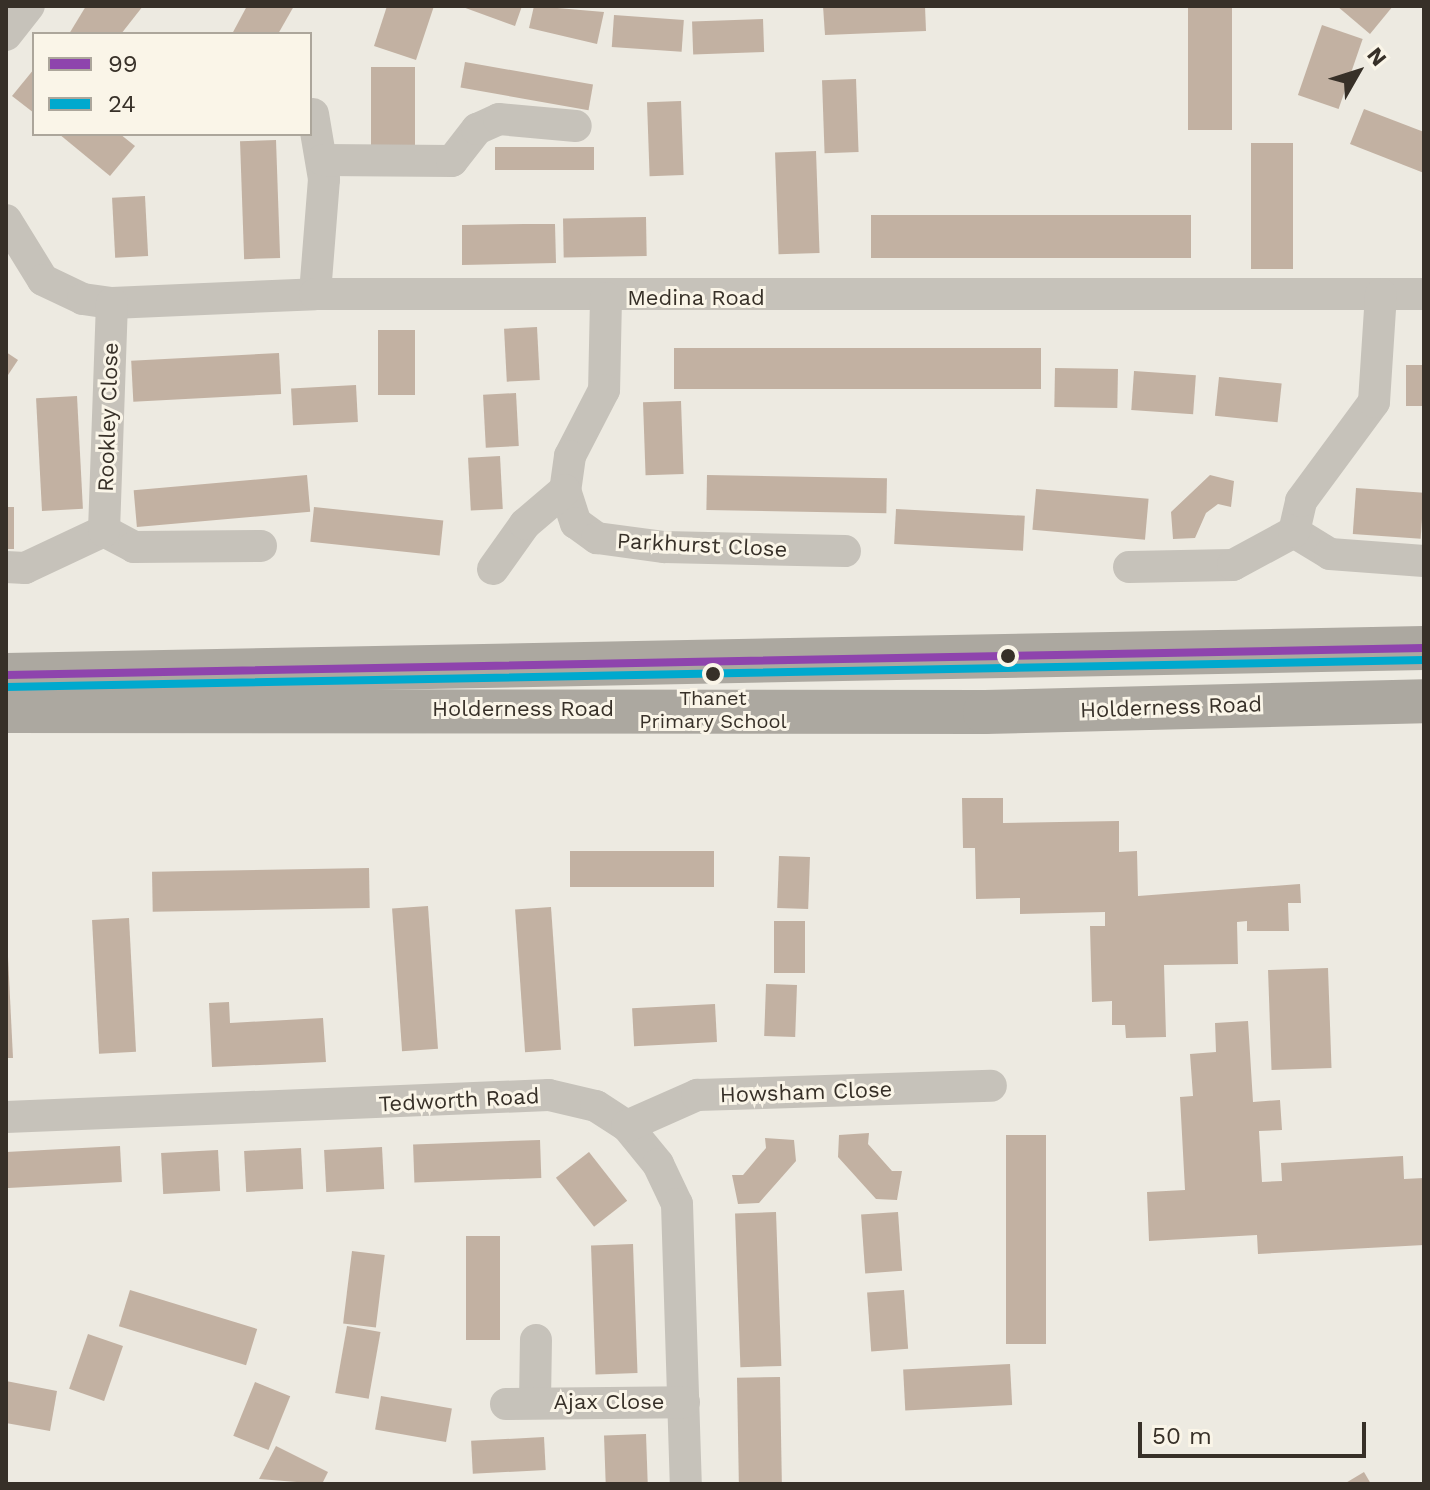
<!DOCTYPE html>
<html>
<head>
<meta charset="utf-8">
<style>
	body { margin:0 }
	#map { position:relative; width:1430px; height:1490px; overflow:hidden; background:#edeae1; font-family:"Work Sans",sans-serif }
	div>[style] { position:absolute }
	.building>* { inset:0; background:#c2b1a2; transform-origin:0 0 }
	.minor>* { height:32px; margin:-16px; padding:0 16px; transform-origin:16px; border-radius:16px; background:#c6c2ba }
	.highway>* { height:44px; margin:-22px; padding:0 22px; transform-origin:22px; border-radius:22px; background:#aca8a0 }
	.bus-1>* { height:8px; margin:-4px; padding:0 4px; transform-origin:4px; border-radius:4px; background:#8e44ad }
	.bus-2>* { height:8px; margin:-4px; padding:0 4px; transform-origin:4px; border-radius:4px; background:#00a9ce }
	.dots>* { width:22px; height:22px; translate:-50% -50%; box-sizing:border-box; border:4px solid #faf5e8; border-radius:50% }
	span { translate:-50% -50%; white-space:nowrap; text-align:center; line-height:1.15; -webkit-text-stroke:6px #faf5e8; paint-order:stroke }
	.bus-label { font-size:20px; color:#373028 }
	.street-label { font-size:22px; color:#373028 }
	.frame { position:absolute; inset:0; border:8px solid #373028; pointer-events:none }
	.legend { position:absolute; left:32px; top:32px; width:280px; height:104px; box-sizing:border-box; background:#faf5e8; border:2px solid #aca69b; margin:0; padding:10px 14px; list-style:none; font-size:24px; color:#373028 }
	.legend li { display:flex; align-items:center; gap:16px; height:40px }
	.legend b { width:40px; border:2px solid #aca69b }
	.north { position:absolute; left:1318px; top:32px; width:80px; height:80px; -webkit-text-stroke:6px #faf5e8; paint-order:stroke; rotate:51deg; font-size:22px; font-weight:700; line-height:32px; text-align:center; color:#373028 }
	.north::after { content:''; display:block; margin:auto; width:28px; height:36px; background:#373028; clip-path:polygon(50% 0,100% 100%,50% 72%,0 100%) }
	.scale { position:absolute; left:1138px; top:1422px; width:228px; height:36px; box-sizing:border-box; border:4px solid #373028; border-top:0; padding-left:10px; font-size:24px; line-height:28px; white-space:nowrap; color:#373028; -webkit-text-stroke:6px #faf5e8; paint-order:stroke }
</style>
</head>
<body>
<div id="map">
	<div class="building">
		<div style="clip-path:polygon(86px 6px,143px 6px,121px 34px,69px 34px)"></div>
		<div style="clip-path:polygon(247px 6px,294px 6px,278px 34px,232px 34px)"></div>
		<div style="clip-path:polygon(387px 6px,434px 6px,416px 60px,374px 46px)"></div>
		<div style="clip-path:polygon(460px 6px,522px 6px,515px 26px)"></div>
		<div style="clip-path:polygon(534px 6px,604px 12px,597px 44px,529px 28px)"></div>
		<div style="clip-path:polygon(823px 6px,925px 6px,926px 31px,825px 35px)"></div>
		<div style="left:1188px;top:6px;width:44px;height:124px"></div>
		<div style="clip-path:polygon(1337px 6px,1393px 6px,1370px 34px)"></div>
		<div style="left:614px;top:15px;width:70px;height:32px;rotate:4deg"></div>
		<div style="left:763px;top:19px;width:33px;height:71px;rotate:88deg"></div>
		<div style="left:1322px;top:25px;width:43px;height:74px;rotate:19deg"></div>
		<div style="left:465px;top:62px;width:130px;height:26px;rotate:10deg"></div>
		<div style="left:371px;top:67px;width:44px;height:78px"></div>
		<div style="clip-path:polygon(34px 69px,34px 113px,12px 96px)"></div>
		<div style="left:856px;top:79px;width:73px;height:34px;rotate:88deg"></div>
		<div style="left:681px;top:101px;width:74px;height:34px;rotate:88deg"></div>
		<div style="clip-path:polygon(1364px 109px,1424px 132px,1424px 173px,1350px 144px)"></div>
		<div style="clip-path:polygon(59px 134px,120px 134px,135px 146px,110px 176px)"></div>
		<div style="left:276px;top:140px;width:118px;height:36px;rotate:88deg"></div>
		<div style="left:1251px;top:143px;width:42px;height:126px"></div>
		<div style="left:495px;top:147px;width:99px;height:23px"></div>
		<div style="left:816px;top:151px;width:102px;height:41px;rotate:88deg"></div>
		<div style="left:145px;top:196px;width:60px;height:33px;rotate:87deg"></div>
		<div style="left:871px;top:215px;width:320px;height:43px"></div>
		<div style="left:646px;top:217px;width:39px;height:83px;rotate:89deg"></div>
		<div style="clip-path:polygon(524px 224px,555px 224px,556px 263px,462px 265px,462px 225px)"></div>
		<div style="left:537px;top:327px;width:53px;height:33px;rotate:87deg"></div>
		<div style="left:378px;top:330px;width:37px;height:65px"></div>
		<div style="left:1041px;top:348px;width:41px;height:367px;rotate:90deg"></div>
		<div style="clip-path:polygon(6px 352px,18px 360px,6px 378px)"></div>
		<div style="left:279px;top:353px;width:41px;height:148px;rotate:87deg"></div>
		<div style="left:1406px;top:365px;width:18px;height:41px"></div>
		<div style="left:1055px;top:368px;width:63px;height:39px;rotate:1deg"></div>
		<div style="left:1134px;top:371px;width:62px;height:39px;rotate:4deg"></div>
		<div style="left:1219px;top:377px;width:63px;height:39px;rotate:6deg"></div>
		<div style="left:356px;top:385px;width:37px;height:65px;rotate:87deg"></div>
		<div style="left:516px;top:393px;width:53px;height:33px;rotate:87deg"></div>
		<div style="left:77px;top:396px;width:113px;height:41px;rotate:87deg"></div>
		<div style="left:681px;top:401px;width:73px;height:38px;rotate:88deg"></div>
		<div style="left:500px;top:456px;width:53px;height:32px;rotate:87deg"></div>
		<div style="left:307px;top:475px;width:37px;height:174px;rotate:85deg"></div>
		<div style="left:707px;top:475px;width:180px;height:35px;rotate:1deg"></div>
		<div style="clip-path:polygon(1210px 475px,1234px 481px,1231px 507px,1218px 504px,1206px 513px,1195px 538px,1173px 539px,1171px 512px)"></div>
		<div style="left:1356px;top:488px;width:68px;height:46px;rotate:4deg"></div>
		<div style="left:1036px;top:489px;width:113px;height:41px;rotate:5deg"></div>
		<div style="left:6px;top:507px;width:8px;height:42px"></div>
		<div style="left:314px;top:507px;width:130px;height:35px;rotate:6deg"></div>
		<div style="left:896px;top:509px;width:129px;height:35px;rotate:3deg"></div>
		<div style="clip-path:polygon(962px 798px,1003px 798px,1003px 823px,1119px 821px,1119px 852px,1137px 851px,1138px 896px,1300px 884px,1301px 903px,1288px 903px,1289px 931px,1247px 931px,1247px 921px,1237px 922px,1238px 964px,1164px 965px,1166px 1037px,1126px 1038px,1125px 1025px,1112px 1025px,1112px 1001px,1092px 1002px,1090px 926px,1105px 926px,1105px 912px,1020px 914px,1020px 898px,976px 899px,975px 848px,963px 848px)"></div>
		<div style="left:714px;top:851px;width:36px;height:144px;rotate:90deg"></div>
		<div style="left:779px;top:856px;width:31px;height:52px;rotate:2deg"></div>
		<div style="left:369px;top:868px;width:40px;height:217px;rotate:89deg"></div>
		<div style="left:428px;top:906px;width:143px;height:36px;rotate:86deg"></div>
		<div style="left:551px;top:907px;width:143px;height:36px;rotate:86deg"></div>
		<div style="left:129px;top:918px;width:134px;height:37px;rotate:87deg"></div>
		<div style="left:774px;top:921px;width:31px;height:52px"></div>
		<div style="clip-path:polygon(6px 957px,8px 957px,13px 1058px,6px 1058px)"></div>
		<div style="left:1328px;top:968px;width:100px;height:60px;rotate:88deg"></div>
		<div style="left:766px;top:984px;width:31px;height:52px;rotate:2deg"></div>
		<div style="clip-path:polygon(229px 1002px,230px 1023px,323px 1018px,326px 1062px,212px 1067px,209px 1003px)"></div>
		<div style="left:715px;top:1004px;width:38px;height:83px;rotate:87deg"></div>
		<div style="clip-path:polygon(1248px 1021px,1253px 1102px,1280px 1100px,1282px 1130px,1259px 1131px,1262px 1182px,1282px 1181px,1281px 1163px,1403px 1156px,1404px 1179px,1424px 1178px,1424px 1245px,1258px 1254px,1257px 1235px,1149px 1241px,1147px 1192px,1185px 1190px,1180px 1097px,1193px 1096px,1190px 1054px,1216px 1052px,1215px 1023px)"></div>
		<div style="clip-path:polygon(869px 1133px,868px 1144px,892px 1171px,902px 1171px,897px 1200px,876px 1199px,838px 1157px,839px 1135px)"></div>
		<div style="left:1006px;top:1135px;width:40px;height:209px"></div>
		<div style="clip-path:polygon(765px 1138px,794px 1140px,796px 1161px,759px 1203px,738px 1204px,732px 1175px,743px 1175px,766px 1148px)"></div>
		<div style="left:540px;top:1140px;width:38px;height:127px;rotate:88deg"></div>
		<div style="left:120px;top:1146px;width:36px;height:114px;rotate:87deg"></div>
		<div style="left:382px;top:1147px;width:42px;height:58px;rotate:87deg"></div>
		<div style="left:301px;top:1148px;width:41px;height:57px;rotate:87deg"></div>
		<div style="left:218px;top:1150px;width:41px;height:57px;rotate:87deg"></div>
		<div style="left:589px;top:1152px;width:62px;height:42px;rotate:52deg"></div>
		<div style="left:776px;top:1212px;width:154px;height:41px;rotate:88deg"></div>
		<div style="left:898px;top:1212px;width:59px;height:37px;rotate:86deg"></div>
		<div style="left:466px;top:1236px;width:34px;height:104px"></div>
		<div style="left:633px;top:1244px;width:129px;height:42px;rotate:88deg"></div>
		<div style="left:352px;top:1251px;width:33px;height:73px;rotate:7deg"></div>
		<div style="left:130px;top:1290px;width:133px;height:38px;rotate:17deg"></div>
		<div style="left:904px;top:1290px;width:59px;height:37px;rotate:86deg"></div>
		<div style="left:347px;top:1326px;width:34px;height:68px;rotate:10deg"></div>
		<div style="left:88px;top:1334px;width:37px;height:58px;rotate:19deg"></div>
		<div style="left:1010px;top:1364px;width:41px;height:107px;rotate:87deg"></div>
		<div style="left:780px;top:1377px;width:107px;height:43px;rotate:89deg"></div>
		<div style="clip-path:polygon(6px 1381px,57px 1391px,50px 1431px,6px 1423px)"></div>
		<div style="left:255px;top:1382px;width:38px;height:58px;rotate:22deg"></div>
		<div style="left:381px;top:1396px;width:72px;height:34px;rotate:10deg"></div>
		<div style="left:646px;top:1434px;width:50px;height:42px;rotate:88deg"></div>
		<div style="left:544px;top:1437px;width:33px;height:73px;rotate:87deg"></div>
		<div style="clip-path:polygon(276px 1446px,328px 1472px,322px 1484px,259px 1479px)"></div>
		<div style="clip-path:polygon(1364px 1472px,1371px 1484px,1344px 1484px)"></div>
	</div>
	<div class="minor">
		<div style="left:6px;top:35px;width:37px;rotate:-52deg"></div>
		<div style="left:313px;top:114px;width:66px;rotate:80.4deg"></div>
		<div style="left:324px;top:179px;width:115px;rotate:94.5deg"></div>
		<div style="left:323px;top:160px;width:129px;rotate:0.4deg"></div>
		<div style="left:452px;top:161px;width:41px;rotate:-52deg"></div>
		<div style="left:477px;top:129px;width:24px;rotate:-24deg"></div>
		<div style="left:499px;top:119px;width:77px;rotate:5.2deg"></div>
		<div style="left:6px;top:220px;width:70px;rotate:58.3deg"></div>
		<div style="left:43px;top:280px;width:44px;rotate:25.4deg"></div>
		<div style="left:83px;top:299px;width:29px;rotate:8deg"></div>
		<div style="left:112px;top:303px;width:203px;rotate:-2.5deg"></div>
		<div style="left:315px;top:294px;width:1109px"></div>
		<div style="left:606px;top:298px;width:92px;rotate:91.2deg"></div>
		<div style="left:604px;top:390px;width:74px;rotate:117.3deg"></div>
		<div style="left:570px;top:456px;width:34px;rotate:98deg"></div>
		<div style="left:565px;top:490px;width:35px;rotate:72deg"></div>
		<div style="left:576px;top:523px;width:26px;rotate:36deg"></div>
		<div style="left:597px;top:538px;width:68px;rotate:7.7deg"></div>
		<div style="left:664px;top:547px;width:181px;rotate:1.3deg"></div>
		<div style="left:104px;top:531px;width:34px;rotate:28deg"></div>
		<div style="left:134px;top:547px;width:127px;rotate:-0.5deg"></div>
		<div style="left:1294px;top:532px;width:42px;rotate:31.4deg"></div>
		<div style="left:1330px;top:554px;width:94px;rotate:4.3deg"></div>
		<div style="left:6px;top:567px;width:19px;rotate:3deg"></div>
		<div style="left:25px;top:568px;width:87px;rotate:-25.1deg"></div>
		<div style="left:104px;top:531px;width:228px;rotate:-88deg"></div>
		<div style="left:1129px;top:567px;width:104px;rotate:-1.1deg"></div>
		<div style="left:1233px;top:565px;width:69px;rotate:-28.4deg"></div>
		<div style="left:1294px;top:532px;width:32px;rotate:-77deg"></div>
		<div style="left:1301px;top:501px;width:123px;rotate:-53.6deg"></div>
		<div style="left:1374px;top:402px;width:108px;rotate:-86.3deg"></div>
		<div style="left:493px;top:569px;width:55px;rotate:-54.6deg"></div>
		<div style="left:525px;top:524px;width:52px;rotate:-40.4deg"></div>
		<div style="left:6px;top:1117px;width:543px;rotate:-2.32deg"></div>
		<div style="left:549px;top:1095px;width:48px;rotate:13.2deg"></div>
		<div style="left:596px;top:1106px;width:37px;rotate:33deg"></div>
		<div style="left:627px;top:1126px;width:49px;rotate:50.8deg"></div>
		<div style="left:658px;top:1164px;width:44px;rotate:64.6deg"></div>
		<div style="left:677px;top:1204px;width:280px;rotate:88.2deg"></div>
		<div style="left:627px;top:1126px;width:77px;rotate:-23.9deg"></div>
		<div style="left:697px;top:1095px;width:294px;rotate:-1.8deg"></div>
		<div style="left:535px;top:1402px;width:62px;rotate:-89.1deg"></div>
		<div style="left:506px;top:1404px;width:178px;rotate:-0.6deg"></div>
	</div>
	<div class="highway">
		<div style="left:6px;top:675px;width:1418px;rotate:-1.09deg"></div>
		<div style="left:6px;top:711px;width:979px;rotate:0.06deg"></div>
		<div style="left:985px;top:712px;width:439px;rotate:-1.4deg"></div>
	</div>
	<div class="bus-1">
		<div style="left:6px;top:675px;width:1418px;rotate:-1.09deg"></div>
	</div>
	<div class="bus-2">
		<div style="left:6px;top:687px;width:1418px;rotate:-1.09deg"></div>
	</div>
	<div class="dots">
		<div style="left:1008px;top:656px;background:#373028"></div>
		<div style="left:713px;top:674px;background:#373028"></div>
	</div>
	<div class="bus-label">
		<span style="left:713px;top:710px">Thanet<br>Primary School</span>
	</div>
	<div class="street-label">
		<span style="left:696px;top:298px">Medina Road</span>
		<span style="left:108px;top:417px;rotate:-88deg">Rookley Close</span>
		<span style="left:702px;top:545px;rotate:3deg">Parkhurst Close</span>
		<span style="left:1171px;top:707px;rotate:-2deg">Holderness Road</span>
		<span style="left:523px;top:709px">Holderness Road</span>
		<span style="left:806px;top:1092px;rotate:-2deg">Howsham Close</span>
		<span style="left:459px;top:1100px;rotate:-3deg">Tedworth Road</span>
		<span style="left:609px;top:1402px">Ajax Close</span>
	</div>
	<div class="frame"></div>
	<ul class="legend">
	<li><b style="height:10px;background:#8e44ad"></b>99</li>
	<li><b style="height:10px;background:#00a9ce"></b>24</li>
	</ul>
	<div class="north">N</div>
	<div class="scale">50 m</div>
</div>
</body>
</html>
